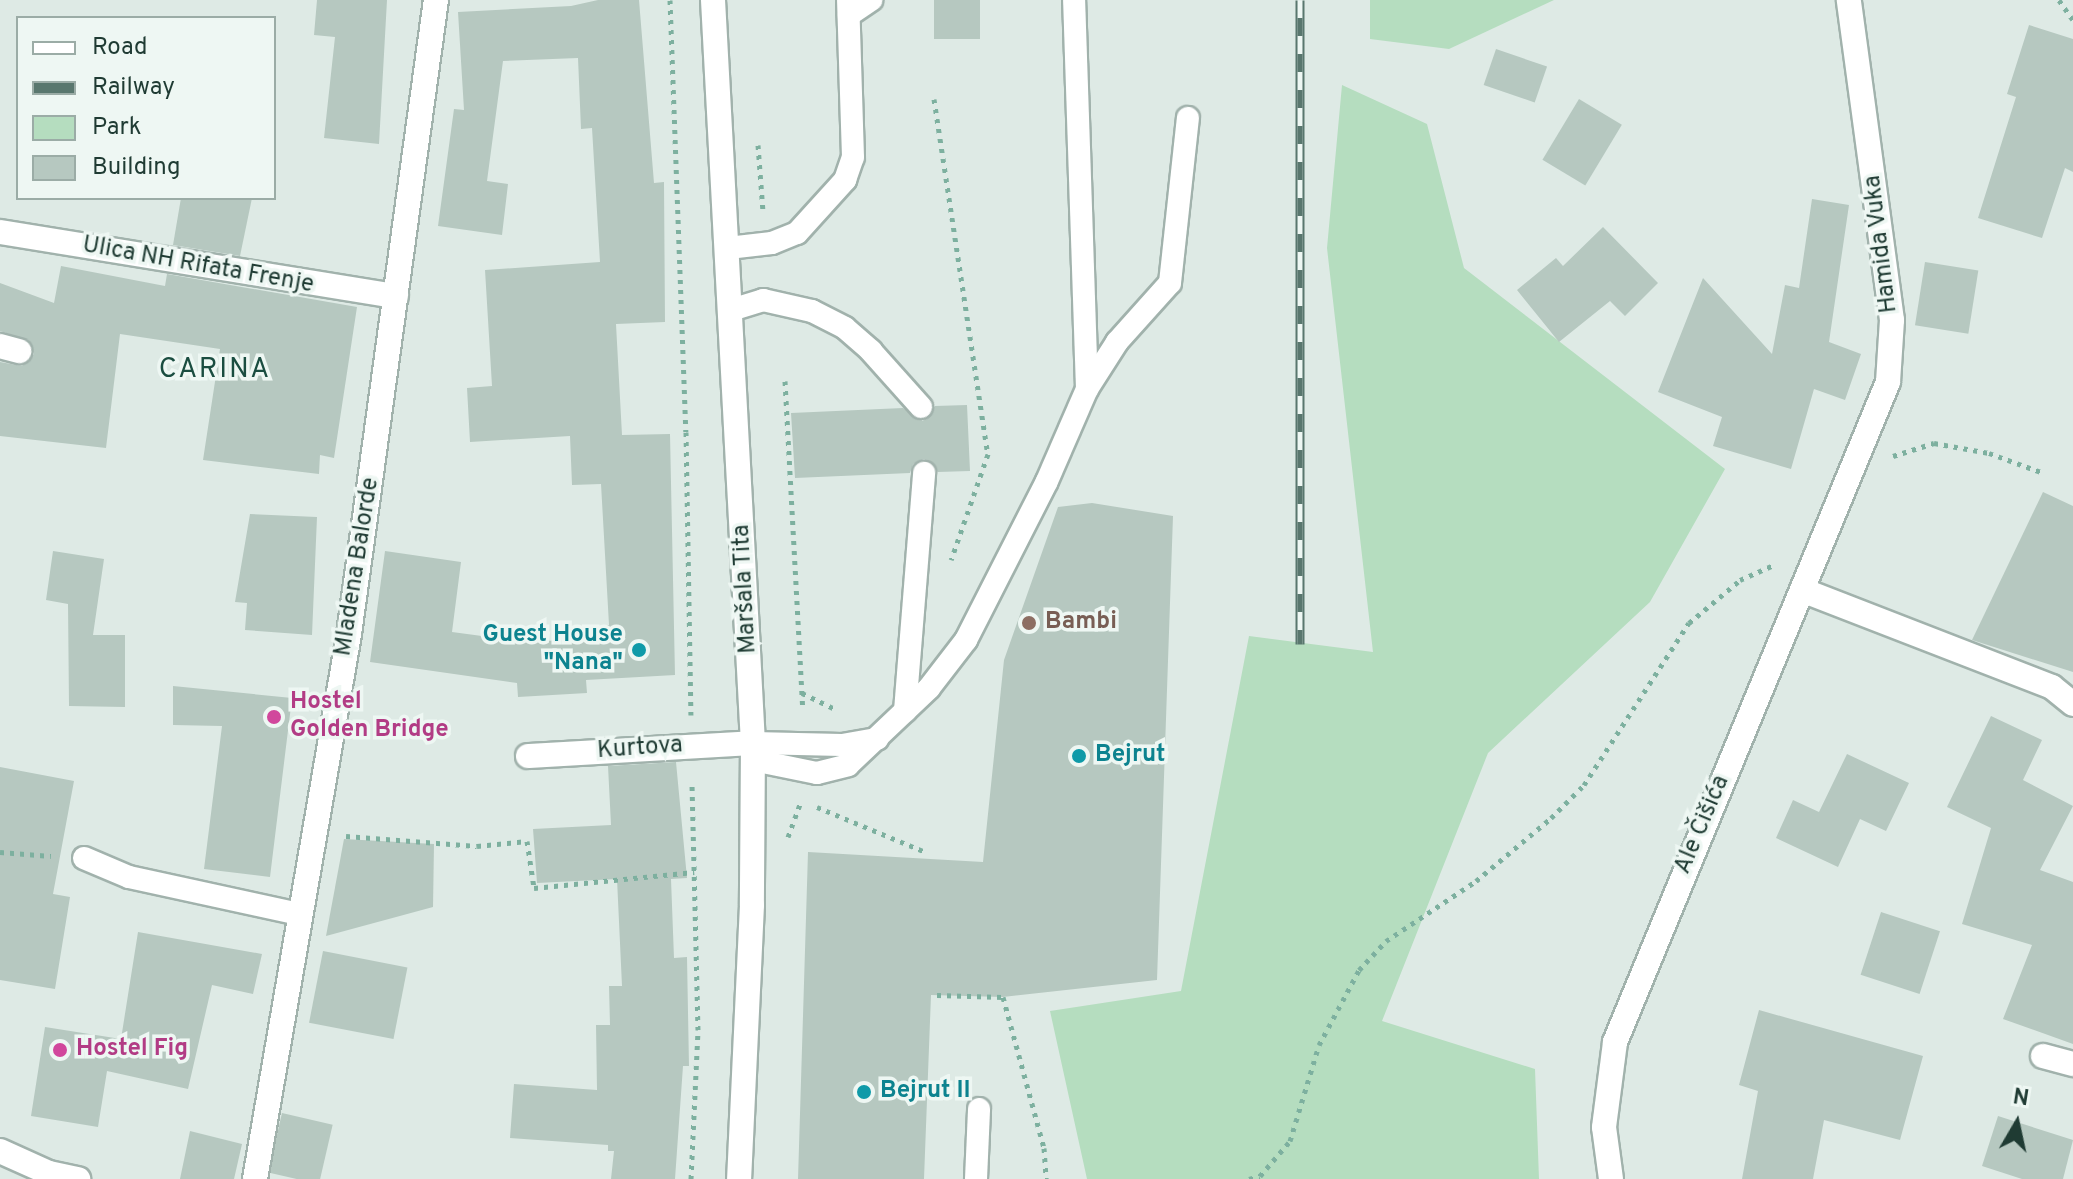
<!DOCTYPE html>
<html>
<head>
<meta charset="utf-8">
<style>
	body { margin:0 }
	#map { position:relative; width:2073px; height:1179px; overflow:hidden; background:#deeae5; font-family:Overpass,sans-serif }
	div>[style] { position:absolute }
	.green>* { inset:0; background:#b5ddbf }
	.building>* { inset:0; background:#b6c8c0; transform-origin:0 0 }
	.path>* { height:5px; margin-top:-2.5px; transform-origin:0; background:repeating-linear-gradient(90deg,#7db09f 0 4px,transparent 0 10px) }
	.roads { filter:drop-shadow(2px 0 #a1b2ac) drop-shadow(-2px 0 #a1b2ac) drop-shadow(0 2px #a1b2ac) drop-shadow(0 -2px #a1b2ac) }
	.service>* { height:22px; margin:-11px; padding:0 11px; transform-origin:11px; border-radius:11px; background:#fff }
	.minor>* { height:24px; margin:-12px; padding:0 12px; transform-origin:12px; border-radius:12px; background:#fff }
	.tertiary>* { height:24px; margin:-12px; padding:0 12px; transform-origin:12px; border-radius:12px; background:#fff }
	.rail>* { height:9px; margin-top:-4.5px; transform-origin:0; background:repeating-linear-gradient(90deg,#eef7f3 0 18px,#59776e 0 36px); box-sizing:border-box; border-block:2px solid #59776e }
	.dots>* { width:22px; height:22px; translate:-50% -50%; box-sizing:border-box; border:4px solid #eef7f3; border-radius:50% }
	span { translate:-50% -50%; white-space:nowrap; text-align:center; line-height:1.15; -webkit-text-stroke:7px #eef7f3; paint-order:stroke }
	.street-label { font-size:24px; color:#1f3b33 }
	.education-label { font-size:24px; color:#785e54; font-weight:700 }
	.left { translate:0 -50%; text-align:left }
	.culture-label { font-size:24px; color:#0d838f; font-weight:700 }
	.right { translate:-100% -50%; text-align:right }
	.hotel-label { font-size:24px; color:#b23c85; font-weight:700 }
	.quarter-label { font-size:28px; color:#1a4d40; letter-spacing:2px }
	.legend { position:absolute; left:16px; top:16px; width:260px; height:184px; box-sizing:border-box; background:#eef7f3; border:2px solid #9baca6; margin:0; padding:10px 14px; list-style:none; font-size:24px; color:#1f3b33 }
	.legend li { display:flex; align-items:center; gap:16px; height:40px }
	.legend b { width:40px; border:2px solid #9baca6 }
	.north { position:absolute; left:1977px; top:1083px; width:80px; height:80px; -webkit-text-stroke:6px #eef7f3; paint-order:stroke; rotate:9deg; font-size:22px; font-weight:700; line-height:32px; text-align:center; color:#1f3b33 }
	.north::after { content:''; display:block; margin:auto; width:28px; height:36px; background:#1f3b33; clip-path:polygon(50% 0,100% 100%,50% 72%,0 100%) }
</style>
</head>
<body>
<div id="map">
	<div class="green">
		<div style="clip-path:polygon(1370px 0,1554px 0,1449px 49px,1370px 39px)"></div>
		<div style="clip-path:polygon(1342px 85px,1427px 124px,1464px 268px,1725px 469px,1650px 602px,1488px 753px,1382px 1021px,1535px 1069px,1539px 1179px,1087px 1179px,1050px 1011px,1181px 991px,1249px 636px,1373px 652px,1327px 248px)"></div>
	</div>
	<div class="building">
		<div style="clip-path:polygon(317px 0,387px 0,379px 144px,324px 138px,335px 37px,314px 35px)"></div>
		<div style="clip-path:polygon(598px 0,639px 0,654px 183px,664px 182px,665px 322px,616px 324px,622px 435px,670px 434px,675px 675px,586px 680px,587px 693px,518px 697px,517px 683px,370px 662px,385px 551px,461px 562px,452px 632px,526px 642px,604px 638px,603px 625px,609px 625px,601px 484px,572px 485px,570px 436px,470px 442px,467px 388px,492px 386px,485px 270px,600px 262px,592px 128px,581px 129px,578px 58px,503px 61px,487px 181px,508px 184px,502px 235px,438px 226px,454px 109px,464px 110px,458px 12px,571px 6px)"></div>
		<div style="left:934px;top:0;width:46px;height:39px"></div>
		<div style="clip-path:polygon(2029px 25px,2073px 39px,2073px 172px,2065px 168px,2042px 238px,1978px 218px,2016px 97px,2007px 94px)"></div>
		<div style="left:1496px;top:49px;width:54px;height:38px;rotate:19deg"></div>
		<div style="left:1579px;top:99px;width:50px;height:71px;rotate:31deg"></div>
		<div style="clip-path:polygon(181px 198px,252px 198px,240px 256px,173px 245px)"></div>
		<div style="clip-path:polygon(1812px 199px,1849px 205px,1829px 342px,1861px 354px,1845px 400px,1814px 389px,1791px 469px,1713px 446px,1722px 417px,1658px 392px,1703px 278px,1772px 354px,1785px 285px,1799px 288px)"></div>
		<div style="clip-path:polygon(1603px 227px,1658px 283px,1625px 316px,1610px 301px,1559px 342px,1517px 290px,1556px 258px,1563px 266px)"></div>
		<div style="left:1925px;top:262px;width:54px;height:64px;rotate:9deg"></div>
		<div style="clip-path:polygon(61px 266px,165px 286px,167px 274px,357px 307px,334px 458px,320px 455px,319px 474px,203px 460px,220px 349px,120px 334px,106px 448px,0 436px,0 362px,22px 366px,34px 354px,29px 340px,0 331px,0 283px,54px 303px)"></div>
		<div style="clip-path:polygon(967px 405px,970px 471px,938px 472px,924px 459px,913px 464px,910px 473px,795px 478px,791px 413px,903px 408px,923px 421px,935px 406px)"></div>
		<div style="clip-path:polygon(2043px 492px,2073px 506px,2073px 672px,1972px 640px)"></div>
		<div style="clip-path:polygon(1092px 503px,1173px 516px,1157px 980px,1003px 997px,931px 995px,924px 1179px,798px 1179px,808px 852px,983px 862px,1004px 660px,1058px 507px)"></div>
		<div style="clip-path:polygon(250px 514px,317px 517px,312px 635px,245px 630px,247px 603px,235px 602px)"></div>
		<div style="clip-path:polygon(53px 551px,104px 559px,93px 635px,125px 635px,125px 707px,69px 706px,68px 604px,46px 600px)"></div>
		<div style="clip-path:polygon(173px 686px,292px 698px,270px 877px,204px 869px,222px 726px,173px 725px)"></div>
		<div style="clip-path:polygon(1991px 716px,2042px 740px,2023px 780px,2073px 806px,2040px 870px,2073px 882px,2073px 1044px,2003px 1019px,2032px 945px,1962px 924px,1991px 828px,1947px 807px)"></div>
		<div style="clip-path:polygon(1847px 754px,1909px 783px,1886px 831px,1860px 819px,1838px 867px,1776px 838px,1793px 800px,1819px 812px)"></div>
		<div style="clip-path:polygon(676px 762px,687px 878px,671px 879px,674px 958px,687px 957px,689px 1066px,683px 1066px,675px 1179px,611px 1179px,614px 1151px,608px 1151px,608px 1145px,510px 1138px,514px 1084px,597px 1090px,596px 1025px,610px 1025px,609px 986px,622px 986px,617px 879px,537px 883px,533px 829px,611px 825px,608px 766px)"></div>
		<div style="clip-path:polygon(0 767px,74px 781px,53px 894px,70px 897px,55px 989px,0 980px)"></div>
		<div style="clip-path:polygon(344px 839px,434px 844px,433px 907px,326px 936px)"></div>
		<div style="left:1881px;top:912px;width:62px;height:66px;rotate:18deg"></div>
		<div style="clip-path:polygon(138px 932px,262px 954px,253px 994px,212px 985px,188px 1089px,107px 1071px,98px 1127px,31px 1116px,45px 1027px,121px 1039px)"></div>
		<div style="left:323px;top:951px;width:86px;height:73px;rotate:11deg"></div>
		<div style="clip-path:polygon(1759px 1010px,1923px 1056px,1900px 1140px,1824px 1120px,1813px 1179px,1742px 1179px,1758px 1091px,1739px 1085px)"></div>
		<div style="left:282px;top:1113px;width:52px;height:61px;rotate:13deg"></div>
		<div style="clip-path:polygon(1998px 1116px,2073px 1140px,2063px 1179px,2022px 1179px,1982px 1166px)"></div>
		<div style="clip-path:polygon(190px 1131px,242px 1144px,234px 1179px,180px 1179px)"></div>
	</div>
	<div class="path">
		<div style="left:670px;top:0;width:432px;rotate:87.9deg"></div>
		<div style="left:686px;top:432px;width:283px;rotate:89deg"></div>
		<div style="left:2059px;top:0;width:24px;rotate:55deg"></div>
		<div style="left:934px;top:99px;width:359px;rotate:81.4deg"></div>
		<div style="left:988px;top:454px;width:112px;rotate:109.2deg"></div>
		<div style="left:758px;top:145px;width:66px;rotate:85.7deg"></div>
		<div style="left:785px;top:381px;width:328px;rotate:86.9deg"></div>
		<div style="left:1893px;top:456px;width:43px;rotate:-17.6deg"></div>
		<div style="left:1934px;top:443px;width:56px;rotate:10.3deg"></div>
		<div style="left:1989px;top:453px;width:55px;rotate:20.1deg"></div>
		<div style="left:802px;top:693px;width:39px;rotate:26deg"></div>
		<div style="left:817px;top:807px;width:115px;rotate:22.5deg"></div>
		<div style="left:346px;top:836px;width:131px;rotate:4.4deg"></div>
		<div style="left:477px;top:846px;width:50px;rotate:-5.7deg"></div>
		<div style="left:527px;top:841px;width:48px;rotate:81.5deg"></div>
		<div style="left:534px;top:888px;width:161px;rotate:-5.7deg"></div>
		<div style="left:788px;top:837px;width:38px;rotate:-70deg"></div>
		<div style="left:0;top:852px;width:51px;rotate:4.5deg"></div>
		<div style="left:937px;top:995px;width:66px;rotate:1.7deg"></div>
		<div style="left:1003px;top:997px;width:156px;rotate:74.8deg"></div>
		<div style="left:1044px;top:1148px;width:31px;rotate:86deg"></div>
		<div style="left:691px;top:1179px;width:149px;rotate:-87.3deg"></div>
		<div style="left:698px;top:1030px;width:249px;rotate:-91.4deg"></div>
		<div style="left:1249px;top:1179px;width:11px;rotate:-15deg"></div>
		<div style="left:1260px;top:1176px;width:46px;rotate:-49.4deg"></div>
		<div style="left:1290px;top:1141px;width:100px;rotate:-73.2deg"></div>
		<div style="left:1319px;top:1045px;width:85px;rotate:-61.9deg"></div>
		<div style="left:1359px;top:970px;width:40px;rotate:-47deg"></div>
		<div style="left:1386px;top:941px;width:108px;rotate:-33.7deg"></div>
		<div style="left:1476px;top:881px;width:98px;rotate:-40deg"></div>
		<div style="left:1551px;top:818px;width:47px;rotate:-45deg"></div>
		<div style="left:1584px;top:785px;width:193px;rotate:-57.1deg"></div>
		<div style="left:1689px;top:623px;width:67px;rotate:-40.1deg"></div>
		<div style="left:1740px;top:580px;width:39px;rotate:-24deg"></div>
	</div>
	<div class="roads">
		<div class="service">
			<div style="left:849px;top:15px;width:27px;rotate:-34deg"></div>
			<div style="left:728px;top:248px;width:44px;rotate:-6.5deg"></div>
			<div style="left:772px;top:243px;width:27px;rotate:-22deg"></div>
			<div style="left:797px;top:233px;width:72px;rotate:-47.8deg"></div>
			<div style="left:845px;top:180px;width:24px;rotate:-71deg"></div>
			<div style="left:853px;top:157px;width:157px;rotate:-91.8deg"></div>
			<div style="left:731px;top:310px;width:34px;rotate:-17deg"></div>
			<div style="left:763px;top:300px;width:50px;rotate:12.7deg"></div>
			<div style="left:812px;top:311px;width:37px;rotate:27deg"></div>
			<div style="left:845px;top:328px;width:35px;rotate:41deg"></div>
			<div style="left:871px;top:351px;width:75px;rotate:48.2deg"></div>
			<div style="left:1087px;top:389px;width:56px;rotate:-57.4deg"></div>
			<div style="left:1117px;top:342px;width:79px;rotate:-48.1deg"></div>
			<div style="left:1170px;top:283px;width:166px;rotate:-83.8deg"></div>
			<div style="left:905px;top:711px;width:239px;rotate:-85.4deg"></div>
			<div style="left:753px;top:743px;width:89px;rotate:1.3deg"></div>
			<div style="left:842px;top:745px;width:36px;rotate:-10deg"></div>
			<div style="left:753px;top:760px;width:65px;rotate:11.5deg"></div>
			<div style="left:817px;top:773px;width:32px;rotate:-14deg"></div>
			<div style="left:848px;top:765px;width:112px;rotate:-43.5deg"></div>
			<div style="left:929px;top:688px;width:61px;rotate:-52.4deg"></div>
			<div style="left:966px;top:640px;width:178px;rotate:-63deg"></div>
			<div style="left:1047px;top:481px;width:100px;rotate:-66.5deg"></div>
			<div style="left:1087px;top:389px;width:389px;rotate:-91.9deg"></div>
			<div style="left:84px;top:858px;width:49px;rotate:22.9deg"></div>
			<div style="left:129px;top:877px;width:174px;rotate:12.3deg"></div>
			<div style="left:976px;top:1179px;width:70px;rotate:-87.5deg"></div>
		</div>
		<div class="minor">
			<div style="left:0;top:232px;width:401px;rotate:9.2deg"></div>
			<div style="left:0;top:346px;width:20px;rotate:15deg"></div>
			<div style="left:1802px;top:590px;width:268px;rotate:21.2deg"></div>
			<div style="left:2052px;top:687px;width:27px;rotate:39deg"></div>
			<div style="left:528px;top:756px;width:225px;rotate:-3.3deg"></div>
			<div style="left:2043px;top:1056px;width:31px;rotate:15deg"></div>
			<div style="left:0;top:1151px;width:54px;rotate:24.2deg"></div>
			<div style="left:49px;top:1173px;width:30px;rotate:12deg"></div>
			<div style="left:255px;top:1179px;width:553px;rotate:-80.21deg"></div>
			<div style="left:349px;top:634px;width:640px;rotate:-82.19deg"></div>
			<div style="left:1611px;top:1179px;width:52px;rotate:-97.7deg"></div>
			<div style="left:1604px;top:1127px;width:86px;rotate:-82.6deg"></div>
			<div style="left:1615px;top:1042px;width:714px;rotate:-67.53deg"></div>
			<div style="left:1888px;top:382px;width:62px;rotate:-86.3deg"></div>
			<div style="left:1892px;top:320px;width:323px;rotate:-97.7deg"></div>
		</div>
		<div class="tertiary">
			<div style="left:713px;top:0;width:744px;rotate:86.92deg"></div>
			<div style="left:753px;top:743px;width:162px;rotate:90.4deg"></div>
			<div style="left:752px;top:905px;width:274px;rotate:92.7deg"></div>
		</div>
	</div>
	<div class="rail">
		<div style="left:1300px;top:0;width:644px;rotate:90deg"></div>
	</div>
	<div class="dots">
		<div style="left:1029px;top:623px;background:#8d6e63"></div>
		<div style="left:639px;top:650px;background:#0f9aa8"></div>
		<div style="left:274px;top:717px;background:#d1479c"></div>
		<div style="left:1079px;top:756px;background:#0f9aa8"></div>
		<div style="left:60px;top:1050px;background:#d1479c"></div>
		<div style="left:864px;top:1092px;background:#0f9aa8"></div>
	</div>
	<div class="street-label">
		<span style="left:1882px;top:244px;rotate:-97deg">Hamida Vuka</span>
		<span style="left:198px;top:266px;rotate:10deg">Ulica NH Rifata Frenje</span>
		<span style="left:358px;top:567px;rotate:-81deg">Mladena Balorde</span>
		<span style="left:746px;top:589px;rotate:-93deg">Maršala Tita</span>
		<span style="left:640px;top:749px;rotate:-4deg">Kurtova</span>
		<span style="left:1703px;top:825px;rotate:-67deg">Ale Čišića</span>
	</div>
	<div class="education-label">
		<span class="left" style="left:1045px;top:623px">Bambi</span>
	</div>
	<div class="culture-label">
		<span class="right" style="left:623px;top:650px">Guest House<br>"Nana"</span>
		<span class="left" style="left:1095px;top:756px">Bejrut</span>
		<span class="left" style="left:880px;top:1092px">Bejrut II</span>
	</div>
	<div class="hotel-label">
		<span class="left" style="left:290px;top:717px">Hostel<br>Golden Bridge</span>
		<span class="left" style="left:76px;top:1050px">Hostel Fig</span>
	</div>
	<div class="quarter-label">
		<span style="left:215px;top:370px">CARINA</span>
	</div>
	<ul class="legend">
	<li><b style="height:10px;background:#fff"></b>Road</li>
	<li><b style="height:10px;background:#59776e"></b>Railway</li>
	<li><b style="height:22px;background:#b5ddbf"></b>Park</li>
	<li><b style="height:22px;background:#b6c8c0"></b>Building</li>
	</ul>
	<div class="north">N</div>
</div>
</body>
</html>
